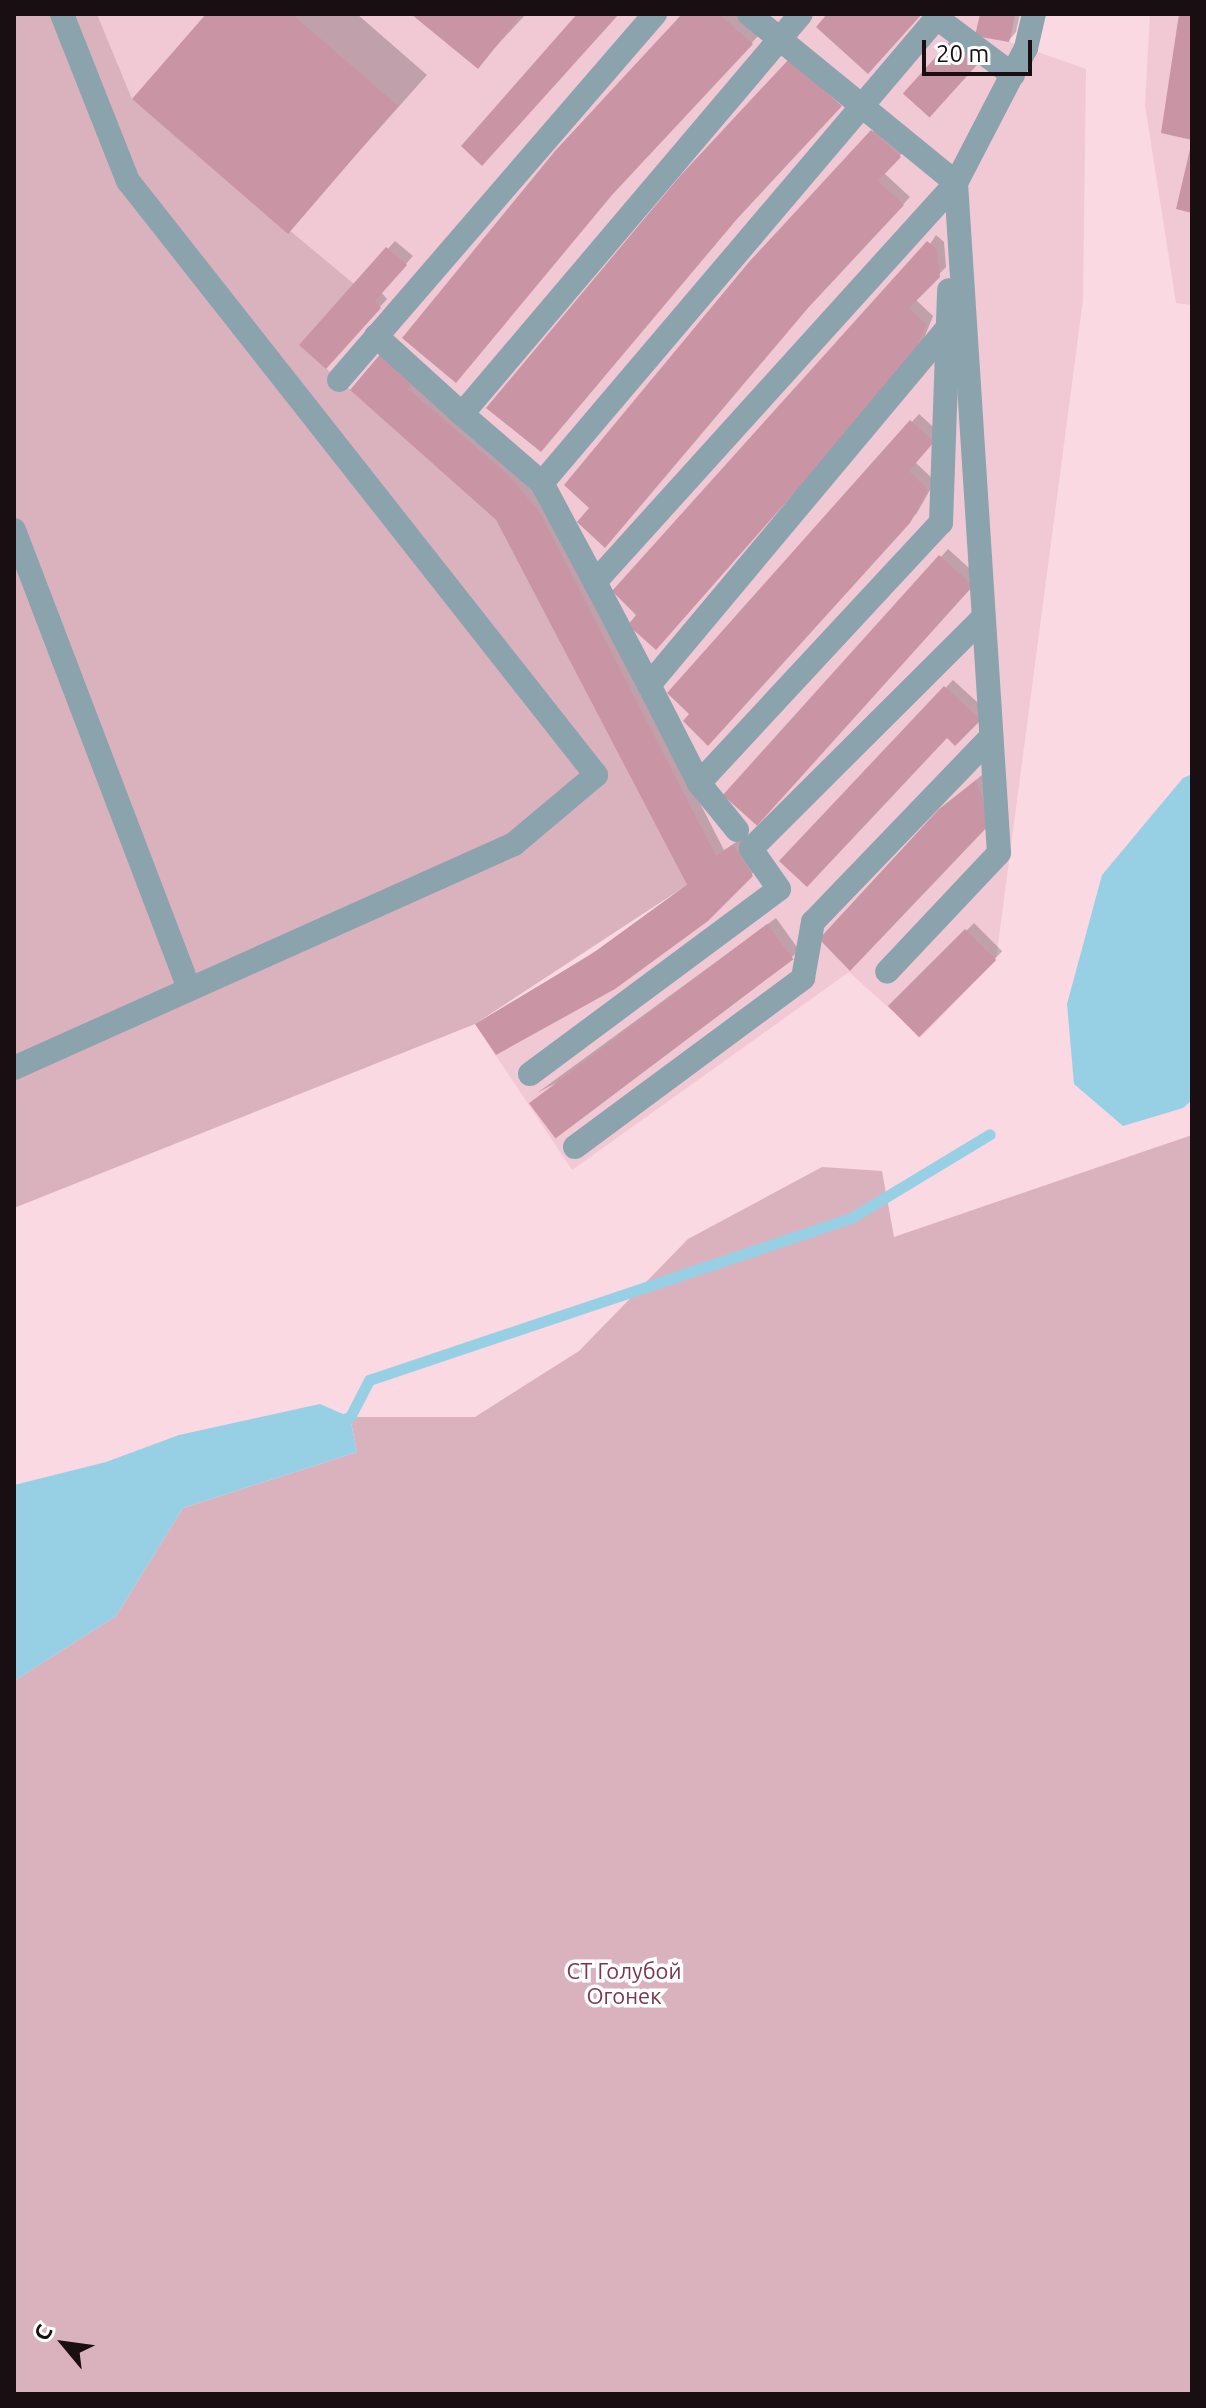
<!DOCTYPE html>
<html>
<head>
<meta charset="utf-8">
<style>
	body { margin:0 }
	#map { position:relative; width:1206px; height:2408px; overflow:hidden; background:#fad9e3; font-family:Ubuntu,sans-serif }
	div>[style] { position:absolute }
	.built>* { inset:0; background:#f1c9d5 }
	.green>* { inset:0; background:#dab2be }
	.water>* { inset:0; background:#97d0e5 }
	.shadow>* { inset:0; background:#0003; transform-origin:0 0 }
	.stream>* { height:11px; margin:-5.5px; padding:0 5.5px; transform-origin:5.5px; border-radius:5.5px; background:#97d0e5 }
	.building>* { inset:0; background:#c995a5; transform-origin:0 0 }
	.minor>* { height:24px; margin:-12px; padding:0 12px; transform-origin:12px; border-radius:12px; background:#8ba3ac }
	span { translate:-50% -50%; white-space:nowrap; text-align:center; line-height:1.15; -webkit-text-stroke:7px #fff; paint-order:stroke }
	.park-label { font-size:22px; color:#77354e }
	.frame { position:absolute; inset:0; border:16px solid #190e11; pointer-events:none }
	.north { position:absolute; left:24px; top:2304px; width:80px; height:80px; -webkit-text-stroke:6px #fff; paint-order:stroke; rotate:299deg; font-size:22px; font-weight:700; line-height:32px; text-align:center; color:#190e11 }
	.north::after { content:''; display:block; margin:auto; width:28px; height:36px; background:#190e11; clip-path:polygon(50% 0,100% 100%,50% 72%,0 100%) }
	.scale { position:absolute; left:922px; top:40px; width:110px; height:36px; box-sizing:border-box; border:4px solid #190e11; border-top:0; padding-left:10px; font-size:24px; line-height:28px; white-space:nowrap; color:#190e11; -webkit-text-stroke:6px #fff; paint-order:stroke }
</style>
</head>
<body>
<div id="map">
	<div class="built">
		<div style="clip-path:polygon(97px 14px,1015px 14px,1010px 42px,1086px 69px,1083px 300px,996px 960px,921px 1037px,849px 972px,572px 1170px,475px 1024px,589px 956px,686px 885px,299px 345px,132px 99px)"></div>
		<div style="clip-path:polygon(1150px 14px,1192px 14px,1192px 305px,1176px 303px,1145px 105px)"></div>
	</div>
	<div class="green">
		<div style="clip-path:polygon(14px 14px,97px 14px,132px 99px,354px 284px,300px 345px,496px 520px,687px 885px,475px 1024px,14px 1208px)"></div>
		<div style="clip-path:polygon(1192px 1135px,1192px 2394px,14px 2394px,14px 1681px,116px 1616px,183px 1508px,357px 1452px,350px 1417px,475px 1417px,579px 1351px,688px 1239px,822px 1167px,882px 1171px,894px 1237px)"></div>
	</div>
	<div class="water">
		<div style="clip-path:polygon(1192px 774px,1192px 1100px,1183px 1108px,1123px 1126px,1074px 1084px,1067px 1004px,1102px 875px,1183px 778px)"></div>
		<div style="clip-path:polygon(320px 1404px,350px 1417px,357px 1452px,183px 1508px,116px 1616px,14px 1681px,14px 1485px,106px 1462px,179px 1435px)"></div>
	</div>
	<div class="shadow">
		<div style="clip-path:polygon(209px 14px,357px 14px,427px 75px,288px 231px)"></div>
		<div style="clip-path:polygon(414px 14px,526px 14px,478px 66px)"></div>
		<div style="clip-path:polygon(684px 14px,735px 14px,759px 35px,619px 185px)"></div>
		<div style="clip-path:polygon(982px 14px,1020px 14px,1016px 32px,1009px 40px)"></div>
		<div style="clip-path:polygon(880px 124px,907px 148px,884px 173px,910px 197px,815px 298px,592px 507px,750px 264px)"></div>
		<div style="clip-path:polygon(936px 235px,944px 242px,946px 267px,915px 299px,933px 316px,920px 348px,664px 640px)"></div>
		<div style="clip-path:polygon(395px 241px,413px 256px,381px 292px,387px 299px,333px 359px,302px 345px)"></div>
		<div style="clip-path:polygon(384px 354px,514px 467px,546px 503px,724px 850px,741px 839px,759px 867px,706px 919px,477px 1024px,599px 949px,688px 884px,498px 519px)"></div>
		<div style="clip-path:polygon(919px 414px,940px 433px,915px 462px,935px 481px,917px 513px,715px 736px,670px 693px)"></div>
		<div style="clip-path:polygon(948px 549px,979px 577px,751px 819px,941px 557px)"></div>
		<div style="clip-path:polygon(953px 680px,987px 711px,955px 744px,947px 736px,782px 860px)"></div>
		<div style="clip-path:polygon(983px 774px,998px 814px,950px 802px)"></div>
		<div style="clip-path:polygon(776px 918px,799px 950px,791px 958px,537px 1093px)"></div>
		<div style="left:974px;top:923px;width:40px;height:117px;rotate:45deg"></div>
	</div>
	<div class="stream">
		<div style="left:336px;top:1422px;width:15px;rotate:-20deg"></div>
		<div style="left:350px;top:1417px;width:42px;rotate:-62.8deg"></div>
		<div style="left:369px;top:1380px;width:508px;rotate:-18.58deg"></div>
		<div style="left:851px;top:1218px;width:162px;rotate:-31.1deg"></div>
	</div>
	<div class="building">
		<div style="clip-path:polygon(206px 14px,292px 14px,398px 106px,288px 234px,132px 99px)"></div>
		<div style="clip-path:polygon(411px 14px,522px 14px,478px 69px)"></div>
		<div style="clip-path:polygon(577px 14px,619px 14px,482px 166px,461px 146px)"></div>
		<div style="clip-path:polygon(682px 14px,719px 14px,753px 44px,612px 195px,456px 383px,402px 338px,555px 151px)"></div>
		<div style="clip-path:polygon(827px 14px,922px 14px,868px 74px,816px 27px)"></div>
		<div style="clip-path:polygon(980px 14px,1015px 14px,1009px 42px,975px 36px)"></div>
		<div style="clip-path:polygon(1179px 14px,1192px 14px,1192px 140px,1161px 133px)"></div>
		<div style="left:951px;top:40px;width:36px;height:72px;rotate:42deg"></div>
		<div style="clip-path:polygon(789px 59px,842px 106px,737px 219px,541px 452px,486px 408px,680px 176px)"></div>
		<div style="clip-path:polygon(871px 130px,901px 157px,878px 181px,904px 205px,808px 308px,605px 548px,577px 522px,589px 508px,564px 485px,749px 262px)"></div>
		<div style="clip-path:polygon(1191px 145px,1192px 145px,1192px 213px,1176px 209px)"></div>
		<div style="clip-path:polygon(927px 241px,937px 249px,940px 277px,909px 308px,926px 324px,913px 358px,656px 650px,628px 625px,636px 615px,612px 591px)"></div>
		<div style="clip-path:polygon(386px 247px,407px 265px,375px 301px,381px 308px,326px 369px,299px 345px)"></div>
		<div style="clip-path:polygon(382px 352px,415px 381px,408px 389px,507px 474px,539px 511px,716px 856px,733px 845px,753px 876px,708px 921px,615px 989px,496px 1055px,475px 1024px,589px 956px,687px 885px,496px 520px,350px 390px)"></div>
		<div style="clip-path:polygon(910px 420px,934px 442px,909px 471px,928px 490px,910px 523px,708px 746px,683px 721px,689px 714px,667px 693px)"></div>
		<div style="left:939px;top:555px;width:46px;height:323px;rotate:42deg"></div>
		<div style="clip-path:polygon(944px 686px,981px 720px,955px 746px,947px 738px,807px 887px,779px 861px)"></div>
		<div style="clip-path:polygon(976px 780px,991px 823px,850px 971px,819px 939px,939px 809px)"></div>
		<div style="left:767px;top:924px;width:44px;height:298px;rotate:53deg"></div>
		<div style="left:965px;top:929px;width:44px;height:109px;rotate:45deg"></div>
	</div>
	<div class="minor">
		<div style="left:749px;top:14px;width:267px;rotate:39.2deg"></div>
		<div style="left:956px;top:183px;width:671px;rotate:86.33deg"></div>
		<div style="left:999px;top:853px;width:163px;rotate:133.3deg"></div>
		<div style="left:937px;top:18px;width:95px;rotate:36.9deg"></div>
		<div style="left:955px;top:197px;width:14px;rotate:-86deg"></div>
		<div style="left:956px;top:183px;width:152px;rotate:-62.6deg"></div>
		<div style="left:1026px;top:48px;width:35px;rotate:-77deg"></div>
		<div style="left:376px;top:336px;width:116px;rotate:42.2deg"></div>
		<div style="left:339px;top:380px;width:484px;rotate:-49.2deg"></div>
		<div style="left:542px;top:483px;width:106px;rotate:-139.2deg"></div>
		<div style="left:462px;top:414px;width:524px;rotate:-49.72deg"></div>
		<div style="left:14px;top:530px;width:491px;rotate:69.1deg"></div>
		<div style="left:595px;top:582px;width:112px;rotate:-118.2deg"></div>
		<div style="left:542px;top:483px;width:615px;rotate:-49.68deg"></div>
		<div style="left:649px;top:685px;width:116px;rotate:-117.7deg"></div>
		<div style="left:595px;top:582px;width:538px;rotate:-47.86deg"></div>
		<div style="left:699px;top:783px;width:110px;rotate:-117deg"></div>
		<div style="left:649px;top:685px;width:465px;rotate:-50.1deg"></div>
		<div style="left:737px;top:830px;width:60px;rotate:-129deg"></div>
		<div style="left:699px;top:783px;width:355px;rotate:-47.1deg"></div>
		<div style="left:941px;top:523px;width:233px;rotate:-88deg"></div>
		<div style="left:14px;top:1068px;width:548px;rotate:-24.13deg"></div>
		<div style="left:514px;top:844px;width:107px;rotate:-40.1deg"></div>
		<div style="left:596px;top:775px;width:756px;rotate:-128.23deg"></div>
		<div style="left:128px;top:181px;width:180px;rotate:-111.6deg"></div>
		<div style="left:530px;top:1074px;width:310px;rotate:-36.6deg"></div>
		<div style="left:779px;top:889px;width:49px;rotate:-125deg"></div>
		<div style="left:751px;top:849px;width:327px;rotate:-44.9deg"></div>
		<div style="left:575px;top:1147px;width:284px;rotate:-36.5deg"></div>
		<div style="left:803px;top:978px;width:57px;rotate:-79.9deg"></div>
		<div style="left:813px;top:922px;width:257px;rotate:-46.1deg"></div>
	</div>
	<div class="park-label">
		<span style="left:624px;top:1983px">СТ Голубой<br>Огонек</span>
	</div>
	<div class="frame"></div>
	<div class="north">С</div>
	<div class="scale">20 m</div>
</div>
</body>
</html>
